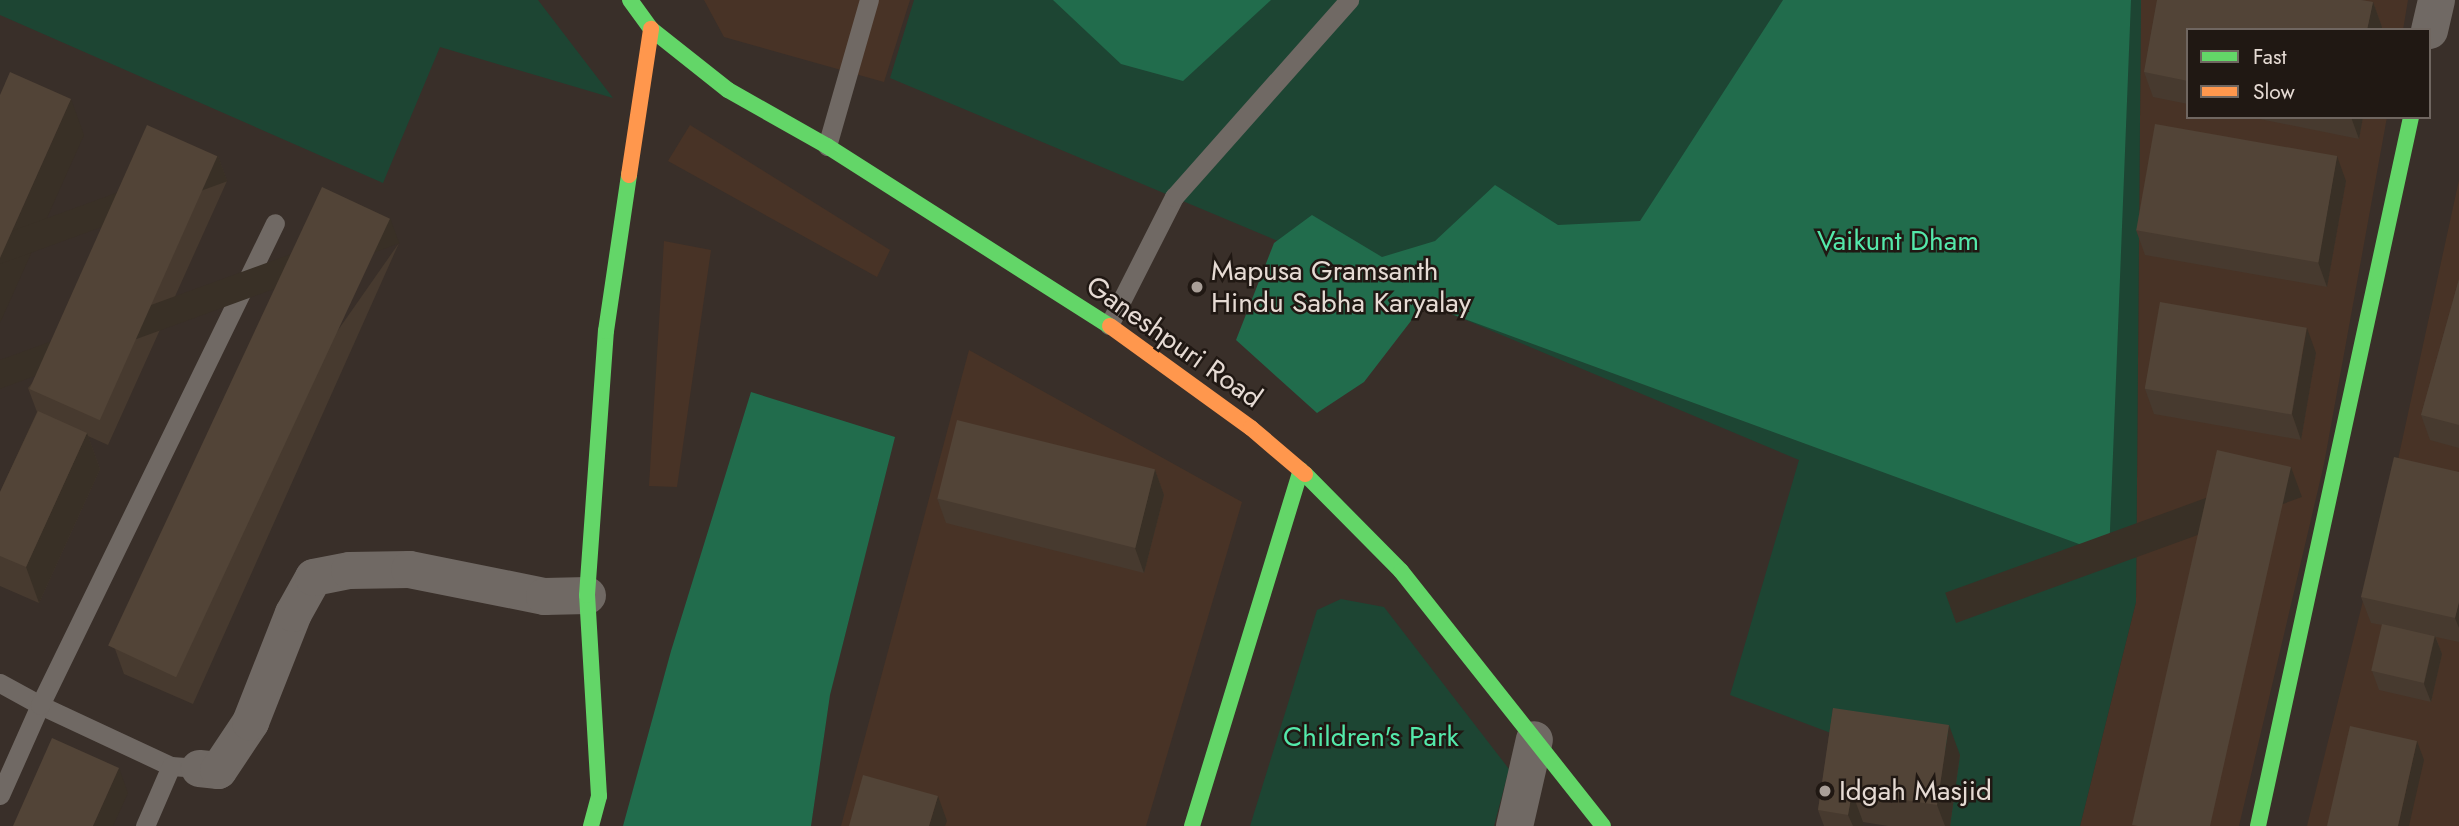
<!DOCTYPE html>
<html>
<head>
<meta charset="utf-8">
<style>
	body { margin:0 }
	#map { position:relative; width:2459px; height:826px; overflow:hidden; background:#392f29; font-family:Jost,sans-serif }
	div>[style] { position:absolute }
	.built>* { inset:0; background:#483326 }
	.green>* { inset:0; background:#1d4533 }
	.forest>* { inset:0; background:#216c4c }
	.lane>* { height:19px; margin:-9.5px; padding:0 9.5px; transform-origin:9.5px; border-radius:9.5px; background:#706964 }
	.street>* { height:37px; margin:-18.5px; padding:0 18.5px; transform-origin:18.5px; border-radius:18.5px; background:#706964 }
	.fast>* { height:16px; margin:-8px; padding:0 8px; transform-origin:8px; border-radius:8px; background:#63d668 }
	.slow>* { height:16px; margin:-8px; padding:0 8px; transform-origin:8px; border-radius:8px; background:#ff974d }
	.wall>* { inset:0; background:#473a2f }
	.shaded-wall>* { inset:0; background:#393026; transform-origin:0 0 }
	.building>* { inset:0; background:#524437; transform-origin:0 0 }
	.dots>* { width:19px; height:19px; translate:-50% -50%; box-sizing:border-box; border:4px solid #201813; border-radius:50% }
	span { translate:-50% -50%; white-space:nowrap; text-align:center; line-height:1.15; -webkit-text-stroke:5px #201813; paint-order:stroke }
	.park-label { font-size:28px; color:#54e8aa }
	.poi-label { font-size:28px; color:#e6dbd4 }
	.left { translate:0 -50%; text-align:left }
	.street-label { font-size:28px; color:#e6dbd4 }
	.legend { position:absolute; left:2186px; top:28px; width:245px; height:91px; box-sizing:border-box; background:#201813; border:2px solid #6f6660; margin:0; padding:9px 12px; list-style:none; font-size:21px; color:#e6dbd4 }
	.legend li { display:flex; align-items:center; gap:14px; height:35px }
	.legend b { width:35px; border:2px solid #6f6660 }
</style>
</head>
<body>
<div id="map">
	<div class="built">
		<div style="clip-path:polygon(704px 0,910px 0,884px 82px,724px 37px)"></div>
		<div style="clip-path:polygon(2141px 0,2408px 0,2403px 30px,2188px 30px,2188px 117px,2387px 117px,2324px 464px,2239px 826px,2080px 826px,2136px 602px)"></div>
		<div style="clip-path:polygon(690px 125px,890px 250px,877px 277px,668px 161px)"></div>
		<div style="clip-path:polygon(2459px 180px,2459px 826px,2307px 826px,2397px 464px)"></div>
		<div style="clip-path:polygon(664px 241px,711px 250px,677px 487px,649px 486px)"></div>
		<div style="clip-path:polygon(969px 350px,1242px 502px,1146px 826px,841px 826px)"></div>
	</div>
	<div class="green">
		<div style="clip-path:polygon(0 0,538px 0,613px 98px,440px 47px,383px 183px,0 15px)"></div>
		<div style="clip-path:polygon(914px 0,2141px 0,2136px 602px,2080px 826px,1950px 826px,1844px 738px,1730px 695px,1799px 460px,890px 78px)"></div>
		<div style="clip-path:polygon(1341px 599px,1384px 607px,1509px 769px,1494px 826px,1250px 826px,1317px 610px)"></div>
	</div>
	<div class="forest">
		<div style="clip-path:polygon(1053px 0,1271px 0,1183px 81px,1121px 64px)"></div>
		<div style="clip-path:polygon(1783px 0,2131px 0,2109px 555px,1424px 304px,1364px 382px,1317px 413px,1236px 340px,1274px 243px,1312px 215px,1382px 257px,1435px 241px,1495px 185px,1558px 225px,1640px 221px)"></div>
		<div style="clip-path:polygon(751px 392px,895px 437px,830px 695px,811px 826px,623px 826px,671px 651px)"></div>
	</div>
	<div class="lane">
		<div style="left:827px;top:146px;width:152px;rotate:-74deg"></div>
		<div style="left:1109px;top:325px;width:144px;rotate:-63.1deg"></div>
		<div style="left:1174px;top:197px;width:264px;rotate:-48.4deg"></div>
		<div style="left:0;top:683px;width:46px;rotate:28.8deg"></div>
		<div style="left:40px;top:705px;width:145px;rotate:25deg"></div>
		<div style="left:171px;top:766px;width:28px;rotate:4deg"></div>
		<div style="left:0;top:795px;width:98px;rotate:-66deg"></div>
		<div style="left:40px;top:705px;width:536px;rotate:-64.01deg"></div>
		<div style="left:145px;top:826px;width:65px;rotate:-66.6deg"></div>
	</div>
	<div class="street">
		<div style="left:2429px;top:30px;width:31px;rotate:-77deg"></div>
		<div style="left:199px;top:768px;width:19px;rotate:6deg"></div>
		<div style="left:218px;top:770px;width:58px;rotate:-56.3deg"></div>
		<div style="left:250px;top:722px;width:117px;rotate:-68.5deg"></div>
		<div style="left:293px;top:613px;width:41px;rotate:-60.9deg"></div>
		<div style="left:313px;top:577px;width:37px;rotate:-11deg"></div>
		<div style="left:349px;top:570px;width:60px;rotate:-1deg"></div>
		<div style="left:409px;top:569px;width:138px;rotate:11.3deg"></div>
		<div style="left:544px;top:596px;width:43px;rotate:-1.3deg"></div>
		<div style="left:1514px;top:826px;width:89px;rotate:-77.1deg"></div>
	</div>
	<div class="fast">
		<div style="left:630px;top:0;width:36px;rotate:54deg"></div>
		<div style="left:651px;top:29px;width:98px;rotate:38.4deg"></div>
		<div style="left:728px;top:90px;width:114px;rotate:29.5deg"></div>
		<div style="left:827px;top:146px;width:335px;rotate:32.5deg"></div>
		<div style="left:1305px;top:474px;width:136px;rotate:45.3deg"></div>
		<div style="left:1401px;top:571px;width:325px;rotate:51.6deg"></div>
		<div style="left:591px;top:826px;width:31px;rotate:-75deg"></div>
		<div style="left:599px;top:796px;width:201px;rotate:-93.4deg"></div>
		<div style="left:587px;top:595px;width:265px;rotate:-85.9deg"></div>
		<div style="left:606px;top:331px;width:158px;rotate:-81.6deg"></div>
		<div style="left:1192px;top:826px;width:372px;rotate:-73deg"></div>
		<div style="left:2258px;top:826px;width:725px;rotate:-77.82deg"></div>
	</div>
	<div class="slow">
		<div style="left:629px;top:175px;width:148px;rotate:-81.4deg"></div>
		<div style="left:1110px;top:326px;width:174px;rotate:35.9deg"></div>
		<div style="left:1251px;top:428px;width:71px;rotate:40.4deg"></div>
	</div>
	<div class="wall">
		<div style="clip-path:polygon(2157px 0,2361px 0,2373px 2px,2382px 27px,2382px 30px,2188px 30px,2188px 104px,2153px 97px,2144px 72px)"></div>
		<div style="clip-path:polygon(2250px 117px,2363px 117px,2359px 139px)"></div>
		<div style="clip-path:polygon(218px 156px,227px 181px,108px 445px,88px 436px,100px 469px,39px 603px,0 586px,0 492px,37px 412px,28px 388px)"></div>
		<div style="clip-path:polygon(2346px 181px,2327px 287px,2145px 255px,2136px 230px)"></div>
		<div style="clip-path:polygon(399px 243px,193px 704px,124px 674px,115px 649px)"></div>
		<div style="clip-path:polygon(2459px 279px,2459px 448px,2430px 440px,2421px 415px)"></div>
		<div style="clip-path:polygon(2316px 353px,2301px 440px,2154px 414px,2145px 389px)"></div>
		<div style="clip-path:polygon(1155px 470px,1164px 495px,1144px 573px,946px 523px,937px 498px)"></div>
		<div style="clip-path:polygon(2459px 472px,2459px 642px,2436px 637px,2442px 654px,2431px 702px,2379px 690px,2372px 671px,2382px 625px,2371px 623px,2361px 597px)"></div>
		<div style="clip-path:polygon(1833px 708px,1960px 755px,1950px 826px,1888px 826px,1863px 822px,1863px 826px,1824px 826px,1818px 810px)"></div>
	</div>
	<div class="shaded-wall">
		<div style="clip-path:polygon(2373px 2px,2382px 27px,2382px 30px,2367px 30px)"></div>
		<div style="clip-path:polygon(71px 99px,84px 135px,0 323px,0 258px)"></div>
		<div style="clip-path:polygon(2351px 117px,2363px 117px,2359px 139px)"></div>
		<div style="left:218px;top:156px;width:27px;height:290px;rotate:70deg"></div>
		<div style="clip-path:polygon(2337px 156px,2346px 181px,2327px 287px,2318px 262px)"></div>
		<div style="left:390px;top:218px;width:27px;height:505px;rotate:70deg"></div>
		<div style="clip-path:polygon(2307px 328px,2316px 353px,2301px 440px,2292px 414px)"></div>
		<div style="clip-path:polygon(87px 433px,100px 469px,39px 603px,26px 567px)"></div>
		<div style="left:2291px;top:467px;width:32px;height:368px;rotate:70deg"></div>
		<div style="clip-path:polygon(1155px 470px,1164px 495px,1144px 573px,1135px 548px)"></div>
		<div style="clip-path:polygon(2459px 602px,2459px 628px,2455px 618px)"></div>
		<div style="clip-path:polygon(2435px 636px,2442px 654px,2431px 702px,2424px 684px)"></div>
		<div style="clip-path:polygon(1949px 725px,1960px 755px,1950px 826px,1945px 826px,1937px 805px)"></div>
		<div style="clip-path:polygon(2417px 741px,2424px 760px,2409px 826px,2398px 826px)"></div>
		<div style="clip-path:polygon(119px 768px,128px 793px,113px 826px,93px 826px)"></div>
		<div style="clip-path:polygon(1852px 792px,1863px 822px,1863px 826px,1853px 826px,1848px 815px)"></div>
		<div style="clip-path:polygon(938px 796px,947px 821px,945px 826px,929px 826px)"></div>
	</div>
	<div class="building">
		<div style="clip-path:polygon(2157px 0,2361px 0,2373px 2px,2367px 30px,2188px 30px,2188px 81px,2144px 72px)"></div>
		<div style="clip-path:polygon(10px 72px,71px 99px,0 258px,0 95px)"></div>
		<div style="left:2155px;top:124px;width:185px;height:108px;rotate:10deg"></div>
		<div style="left:147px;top:125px;width:77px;height:289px;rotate:24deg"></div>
		<div style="left:322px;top:187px;width:75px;height:506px;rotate:25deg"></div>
		<div style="clip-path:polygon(2459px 279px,2459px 425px,2421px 415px)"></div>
		<div style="left:2160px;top:302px;width:149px;height:88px;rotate:10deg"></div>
		<div style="clip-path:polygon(38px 411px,87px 433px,26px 567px,0 556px,0 492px)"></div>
		<div style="left:957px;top:420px;width:204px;height:81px;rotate:14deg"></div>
		<div style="clip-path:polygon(2217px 450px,2291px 467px,2210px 826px,2138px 826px,2132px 825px)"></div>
		<div style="clip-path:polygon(2394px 457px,2459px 472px,2459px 602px,2455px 618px,2361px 597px)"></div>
		<div style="left:2382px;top:624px;width:54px;height:48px;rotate:13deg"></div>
		<div style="clip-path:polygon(1833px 708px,1949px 725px,1937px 805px,1852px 792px,1848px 815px,1818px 810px)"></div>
		<div style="clip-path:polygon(2350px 726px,2417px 741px,2398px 826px,2327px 826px)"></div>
		<div style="clip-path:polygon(52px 738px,119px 768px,93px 826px,13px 826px)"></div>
		<div style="clip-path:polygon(863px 775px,938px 796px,929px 826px,849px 826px)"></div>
	</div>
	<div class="dots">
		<div style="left:1197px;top:287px;background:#a99f98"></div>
		<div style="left:1825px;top:791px;background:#a99f98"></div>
	</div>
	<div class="park-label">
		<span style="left:1898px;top:241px">Vaikunt Dham</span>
		<span style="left:1371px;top:737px">Children's Park</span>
	</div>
	<div class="poi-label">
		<span class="left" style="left:1211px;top:287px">Mapusa Gramsanth<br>Hindu Sabha Karyalay</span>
		<span class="left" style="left:1839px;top:791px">Idgah Masjid</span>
	</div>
	<div class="street-label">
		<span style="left:1174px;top:342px;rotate:35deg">Ganeshpuri Road</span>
	</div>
	<ul class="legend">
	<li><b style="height:9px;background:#63d668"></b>Fast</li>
	<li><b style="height:9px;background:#ff974d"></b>Slow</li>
	</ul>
</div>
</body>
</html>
